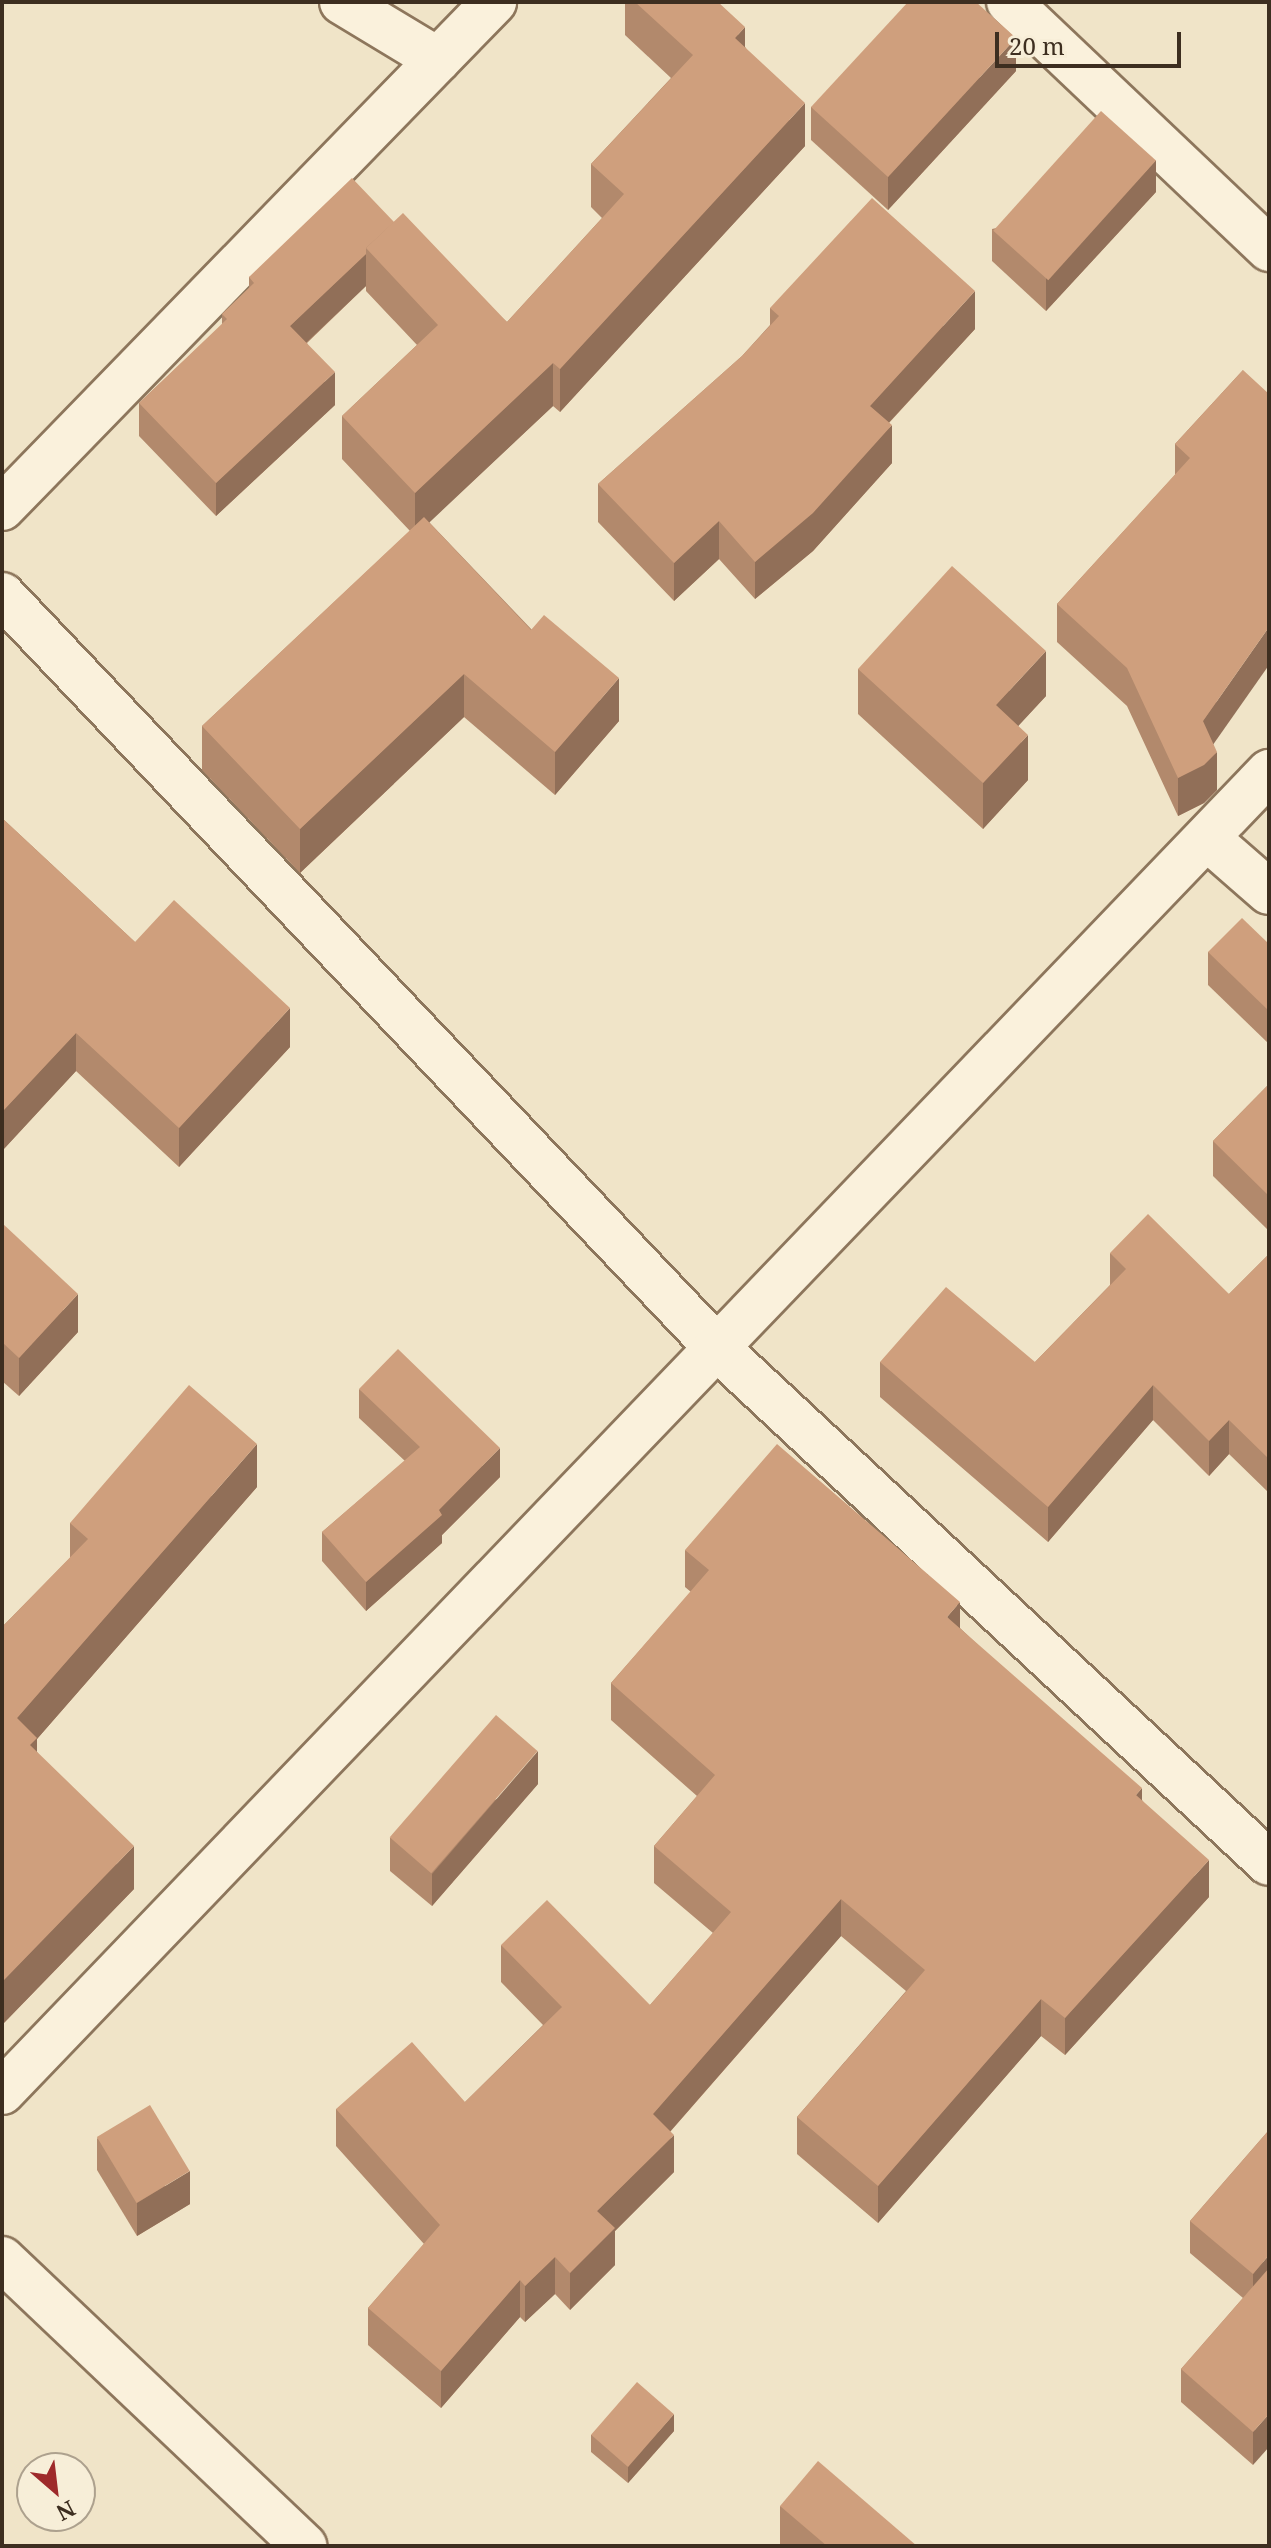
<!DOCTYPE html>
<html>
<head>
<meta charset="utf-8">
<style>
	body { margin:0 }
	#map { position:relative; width:1271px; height:2548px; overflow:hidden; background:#f0e4c8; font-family:"Noto Serif",serif }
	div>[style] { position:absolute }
	.roads { filter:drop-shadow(2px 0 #8d765c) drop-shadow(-2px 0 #8d765c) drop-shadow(0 2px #8d765c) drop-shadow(0 -2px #8d765c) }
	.minor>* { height:44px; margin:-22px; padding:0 22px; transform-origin:22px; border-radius:22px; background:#faf1dc }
	.tertiary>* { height:44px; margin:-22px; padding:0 22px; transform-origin:22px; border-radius:22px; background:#faf1dc }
	.wall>* { inset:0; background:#b2896c }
	.shaded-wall>* { inset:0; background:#916f58 }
	.building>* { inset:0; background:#cf9f7d; transform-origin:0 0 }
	span { translate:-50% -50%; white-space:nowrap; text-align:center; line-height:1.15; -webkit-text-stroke:6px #f7eed8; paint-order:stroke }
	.frame { position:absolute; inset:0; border:4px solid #3d2e20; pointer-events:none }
	.north { position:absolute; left:16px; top:2452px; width:80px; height:80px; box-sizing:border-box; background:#f7eed8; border:2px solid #ada18e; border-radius:50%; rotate:152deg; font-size:22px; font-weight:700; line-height:32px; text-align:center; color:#3d2e20 }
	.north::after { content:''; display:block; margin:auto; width:28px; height:36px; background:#9e2a2b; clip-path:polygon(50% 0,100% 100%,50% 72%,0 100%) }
	.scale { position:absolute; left:995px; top:32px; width:186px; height:36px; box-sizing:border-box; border:4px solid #3d2e20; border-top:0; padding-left:10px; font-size:24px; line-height:28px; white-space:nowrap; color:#3d2e20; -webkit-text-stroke:6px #f7eed8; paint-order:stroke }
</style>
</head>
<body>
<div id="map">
	<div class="roads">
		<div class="minor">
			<div style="left:342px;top:2px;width:112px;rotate:31.1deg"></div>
			<div style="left:1009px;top:2px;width:359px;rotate:43.5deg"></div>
			<div style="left:2px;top:508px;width:706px;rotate:-45.8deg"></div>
			<div style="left:2px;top:595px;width:1037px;rotate:46.48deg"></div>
			<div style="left:716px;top:1347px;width:756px;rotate:43.02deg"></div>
			<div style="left:1207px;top:838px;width:82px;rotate:41.1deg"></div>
			<div style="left:2px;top:2259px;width:417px;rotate:43.5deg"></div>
		</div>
		<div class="tertiary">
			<div style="left:2px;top:2092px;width:1830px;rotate:-46.17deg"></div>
		</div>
	</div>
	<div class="wall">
		<div style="clip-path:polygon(625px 2px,718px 2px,805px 146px,560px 412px,553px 406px,429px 522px,619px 721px,555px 795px,464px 717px,300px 873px,202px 770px,202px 726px,410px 531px,342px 459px,342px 416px,417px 345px,366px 291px,366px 286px,307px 343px,335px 405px,216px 516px,139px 436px,139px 403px,222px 325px,222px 314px,249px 288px,249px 277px,394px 222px,507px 322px,602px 218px,591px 207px,591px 164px,671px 78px,625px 35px)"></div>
		<div style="clip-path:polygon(1016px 71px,888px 210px,811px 140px,811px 107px)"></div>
		<div style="clip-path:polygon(1156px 192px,1046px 311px,992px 261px,992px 229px)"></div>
		<div style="clip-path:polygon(770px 308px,975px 329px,889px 423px,892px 463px,813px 551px,755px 599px,719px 559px,674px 601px,598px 522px,598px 484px,742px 356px,770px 325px)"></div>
		<div style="clip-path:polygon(1243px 370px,1213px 744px,1217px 790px,1204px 803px,1178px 816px,1127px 706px,1057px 642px,1057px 604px,1175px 475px,1175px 444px)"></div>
		<div style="clip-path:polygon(858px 669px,1046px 696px,1018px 726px,1028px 780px,983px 829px,858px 714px)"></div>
		<div style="clip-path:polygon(2px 818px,135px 942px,290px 1047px,179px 1167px,76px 1071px,2px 1151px)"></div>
		<div style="clip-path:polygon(1269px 944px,1269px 1044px,1208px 985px,1208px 952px)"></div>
		<div style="clip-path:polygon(1269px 1084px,1269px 1231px,1213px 1176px,1213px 1141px)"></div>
		<div style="clip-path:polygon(2px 1223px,78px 1332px,19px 1396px,2px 1381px)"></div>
		<div style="clip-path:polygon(1110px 1253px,1229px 1294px,1269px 1254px,1269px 1493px,1229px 1454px,1209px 1476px,1153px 1420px,1048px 1542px,880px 1397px,880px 1362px,1035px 1362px,1110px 1285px)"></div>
		<div style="clip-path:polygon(359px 1389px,500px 1477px,442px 1535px,442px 1543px,366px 1611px,322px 1561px,322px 1532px,405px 1461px,359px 1418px)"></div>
		<div style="clip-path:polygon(257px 1487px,37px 1739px,37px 1752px,134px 1889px,2px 2025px,2px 1627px,70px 1558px,70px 1523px)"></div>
		<div style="clip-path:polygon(685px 1550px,960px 1628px,1142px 1800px,1209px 1897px,1065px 2055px,1041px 2036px,878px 2223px,797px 2154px,797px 2117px,906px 1991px,841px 1936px,670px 2132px,674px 2172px,615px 2231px,615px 2265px,570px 2310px,555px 2294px,525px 2322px,520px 2317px,441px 2408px,368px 2345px,368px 2308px,424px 2244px,336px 2146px,336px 2109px,465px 2102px,543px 2025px,501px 1982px,501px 1945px,650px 2005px,713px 1933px,654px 1883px,654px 1846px,697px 1796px,611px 1720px,611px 1683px,691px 1592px,685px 1587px)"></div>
		<div style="clip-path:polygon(538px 1784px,432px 1906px,390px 1871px,390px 1838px)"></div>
		<div style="clip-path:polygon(1269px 2130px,1253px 2465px,1181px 2402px,1181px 2369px,1243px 2298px,1190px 2253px,1190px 2221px)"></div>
		<div style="clip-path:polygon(97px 2138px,190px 2204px,137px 2236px,97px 2170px)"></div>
		<div style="clip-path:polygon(674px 2431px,628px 2483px,591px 2452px,591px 2435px)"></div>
		<div style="clip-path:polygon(780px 2506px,917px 2546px,780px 2546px)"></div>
	</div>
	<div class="shaded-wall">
		<div style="clip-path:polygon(745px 27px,745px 70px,735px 38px)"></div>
		<div style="clip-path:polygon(1016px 38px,1016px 71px,888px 210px,888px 177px)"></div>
		<div style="clip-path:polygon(805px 103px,805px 146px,560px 412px,560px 369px)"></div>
		<div style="clip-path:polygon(1156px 160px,1156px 192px,1046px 311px,1046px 278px)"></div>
		<div style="clip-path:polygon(366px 254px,366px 286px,290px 358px,290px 326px)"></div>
		<div style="clip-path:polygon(975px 291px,975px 329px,870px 443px,870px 406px)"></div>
		<div style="clip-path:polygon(553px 363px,553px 406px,415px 536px,415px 493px)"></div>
		<div style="clip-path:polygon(335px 372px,335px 405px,216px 516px,216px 483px)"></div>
		<div style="clip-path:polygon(892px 425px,892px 463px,813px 551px,755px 599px,755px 562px)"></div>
		<div style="clip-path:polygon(719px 521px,719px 559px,674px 601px,674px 563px)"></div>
		<div style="clip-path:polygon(1269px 627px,1269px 665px,1203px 759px,1203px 721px)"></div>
		<div style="clip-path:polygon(1046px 651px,1046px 696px,996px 750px,996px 705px)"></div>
		<div style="clip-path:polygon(464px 674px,464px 717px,300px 873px,300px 829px)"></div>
		<div style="clip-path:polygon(619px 678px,619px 721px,555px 795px,555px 752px)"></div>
		<div style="clip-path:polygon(1028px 735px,1028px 780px,983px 829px,983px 783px)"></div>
		<div style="clip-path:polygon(1217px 752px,1217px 790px,1204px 803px,1178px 816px,1178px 778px)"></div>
		<div style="clip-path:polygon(290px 1008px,290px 1047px,179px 1167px,179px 1128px)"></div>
		<div style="clip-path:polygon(76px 1033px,76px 1071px,2px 1151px,2px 1112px)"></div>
		<div style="clip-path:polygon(78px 1294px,78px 1332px,19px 1396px,19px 1358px)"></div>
		<div style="clip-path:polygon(1153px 1385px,1153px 1420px,1048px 1542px,1048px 1507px)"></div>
		<div style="clip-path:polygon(1229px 1420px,1229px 1454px,1209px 1476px,1209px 1441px)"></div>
		<div style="clip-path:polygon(257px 1444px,257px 1487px,37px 1739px,37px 1781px,17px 1718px)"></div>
		<div style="clip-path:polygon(500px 1448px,500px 1477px,442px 1535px,442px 1543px,366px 1611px,366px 1582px)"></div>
		<div style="clip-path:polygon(960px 1602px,960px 1638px,947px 1617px)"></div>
		<div style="clip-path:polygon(538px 1751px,538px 1784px,432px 1906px,432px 1874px)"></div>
		<div style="clip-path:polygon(1142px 1788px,1142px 1825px,1136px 1795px)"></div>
		<div style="clip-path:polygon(134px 1846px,134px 1889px,2px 2025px,2px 1982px)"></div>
		<div style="clip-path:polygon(1209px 1860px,1209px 1897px,1065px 2055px,1065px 2018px)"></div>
		<div style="clip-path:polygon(841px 1899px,841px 1936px,653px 2151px,653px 2114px)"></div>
		<div style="clip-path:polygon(1041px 1999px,1041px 2036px,878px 2223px,878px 2186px)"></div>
		<div style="clip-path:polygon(674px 2135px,674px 2172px,615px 2231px,615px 2265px,570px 2310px,570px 2273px,597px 2211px)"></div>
		<div style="clip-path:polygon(190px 2171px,190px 2204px,137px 2236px,137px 2203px)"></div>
		<div style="clip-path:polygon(1269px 2255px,1269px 2288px,1253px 2307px,1253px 2274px)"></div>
		<div style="clip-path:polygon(555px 2257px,555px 2294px,525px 2322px,525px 2286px)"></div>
		<div style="clip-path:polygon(520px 2280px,520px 2317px,441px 2408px,441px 2371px)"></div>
		<div style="clip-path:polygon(674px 2414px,674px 2431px,628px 2483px,628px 2466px)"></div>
		<div style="clip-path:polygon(1269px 2414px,1269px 2447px,1253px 2465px,1253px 2432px)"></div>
	</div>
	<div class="building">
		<div style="clip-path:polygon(635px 2px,718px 2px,745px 27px,735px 38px,805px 103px,560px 369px,553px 363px,415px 493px,342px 416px,438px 325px,366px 248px,403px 213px,507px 322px,624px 194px,591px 164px,693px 55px)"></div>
		<div style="clip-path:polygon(908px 2px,976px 2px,1016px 38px,888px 177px,811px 107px)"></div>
		<div style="left:1101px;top:111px;width:74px;height:161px;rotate:42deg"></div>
		<div style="clip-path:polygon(352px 178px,394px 222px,366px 248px,366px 254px,290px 326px,335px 372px,216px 483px,139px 403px,227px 319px,222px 314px,254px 283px,249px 277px)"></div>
		<div style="clip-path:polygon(872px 198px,975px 291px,870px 406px,892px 425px,813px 513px,755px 562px,719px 521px,674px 563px,598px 484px,742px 356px,779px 316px,770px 308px)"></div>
		<div style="clip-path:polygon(1243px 370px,1269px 394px,1269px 627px,1203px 721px,1217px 752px,1204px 765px,1178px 778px,1127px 668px,1057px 604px,1190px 458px,1175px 444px)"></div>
		<div style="clip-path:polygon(424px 517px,531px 630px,544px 615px,619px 678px,555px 752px,464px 674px,300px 829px,202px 726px)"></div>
		<div style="clip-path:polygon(952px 566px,1046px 651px,996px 705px,1028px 735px,983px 783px,858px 669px)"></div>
		<div style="clip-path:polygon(2px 818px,135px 942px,174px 900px,290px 1008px,179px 1128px,76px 1033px,2px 1112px)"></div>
		<div style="clip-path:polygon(1242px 918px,1269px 944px,1269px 1011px,1208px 952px)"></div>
		<div style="clip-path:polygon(1269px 1084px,1269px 1196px,1213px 1141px)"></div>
		<div style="clip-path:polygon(1148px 1214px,1229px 1294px,1269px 1254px,1269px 1459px,1229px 1420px,1209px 1441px,1153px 1385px,1048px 1507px,880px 1362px,946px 1287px,1035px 1362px,1126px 1269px,1110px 1253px)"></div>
		<div style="clip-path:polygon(2px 1223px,78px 1294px,19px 1358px,2px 1342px)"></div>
		<div style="clip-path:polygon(398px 1349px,500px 1448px,439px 1510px,442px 1515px,366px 1582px,322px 1532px,420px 1447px,359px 1389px)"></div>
		<div style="clip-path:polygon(189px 1385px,257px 1444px,17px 1718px,37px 1738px,30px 1745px,134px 1846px,2px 1982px,2px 1627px,88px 1539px,70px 1523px)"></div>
		<div style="clip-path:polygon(777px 1444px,960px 1602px,947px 1617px,1142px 1788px,1136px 1795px,1209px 1860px,1065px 2018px,1041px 1999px,878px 2186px,797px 2117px,925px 1970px,841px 1899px,653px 2114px,674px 2135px,597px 2211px,615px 2228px,570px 2273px,555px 2257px,525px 2286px,520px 2280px,441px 2371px,368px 2308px,440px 2225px,336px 2109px,412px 2042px,465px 2102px,562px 2007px,501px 1945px,547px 1900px,650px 2005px,731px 1912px,654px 1846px,715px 1775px,611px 1683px,709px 1570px,685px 1550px)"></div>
		<div style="left:496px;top:1715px;width:55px;height:162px;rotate:41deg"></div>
		<div style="left:150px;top:2105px;width:77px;height:62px;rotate:59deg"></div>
		<div style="clip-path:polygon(1269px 2130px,1269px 2255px,1253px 2274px,1190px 2221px)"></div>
		<div style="clip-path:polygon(1269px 2268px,1269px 2414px,1253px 2432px,1181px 2369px)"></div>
		<div style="left:637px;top:2382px;width:49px;height:70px;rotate:41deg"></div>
		<div style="clip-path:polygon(818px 2461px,917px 2546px,827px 2546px,780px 2506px)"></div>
	</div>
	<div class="frame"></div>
	<div class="north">N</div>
	<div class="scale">20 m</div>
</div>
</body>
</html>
